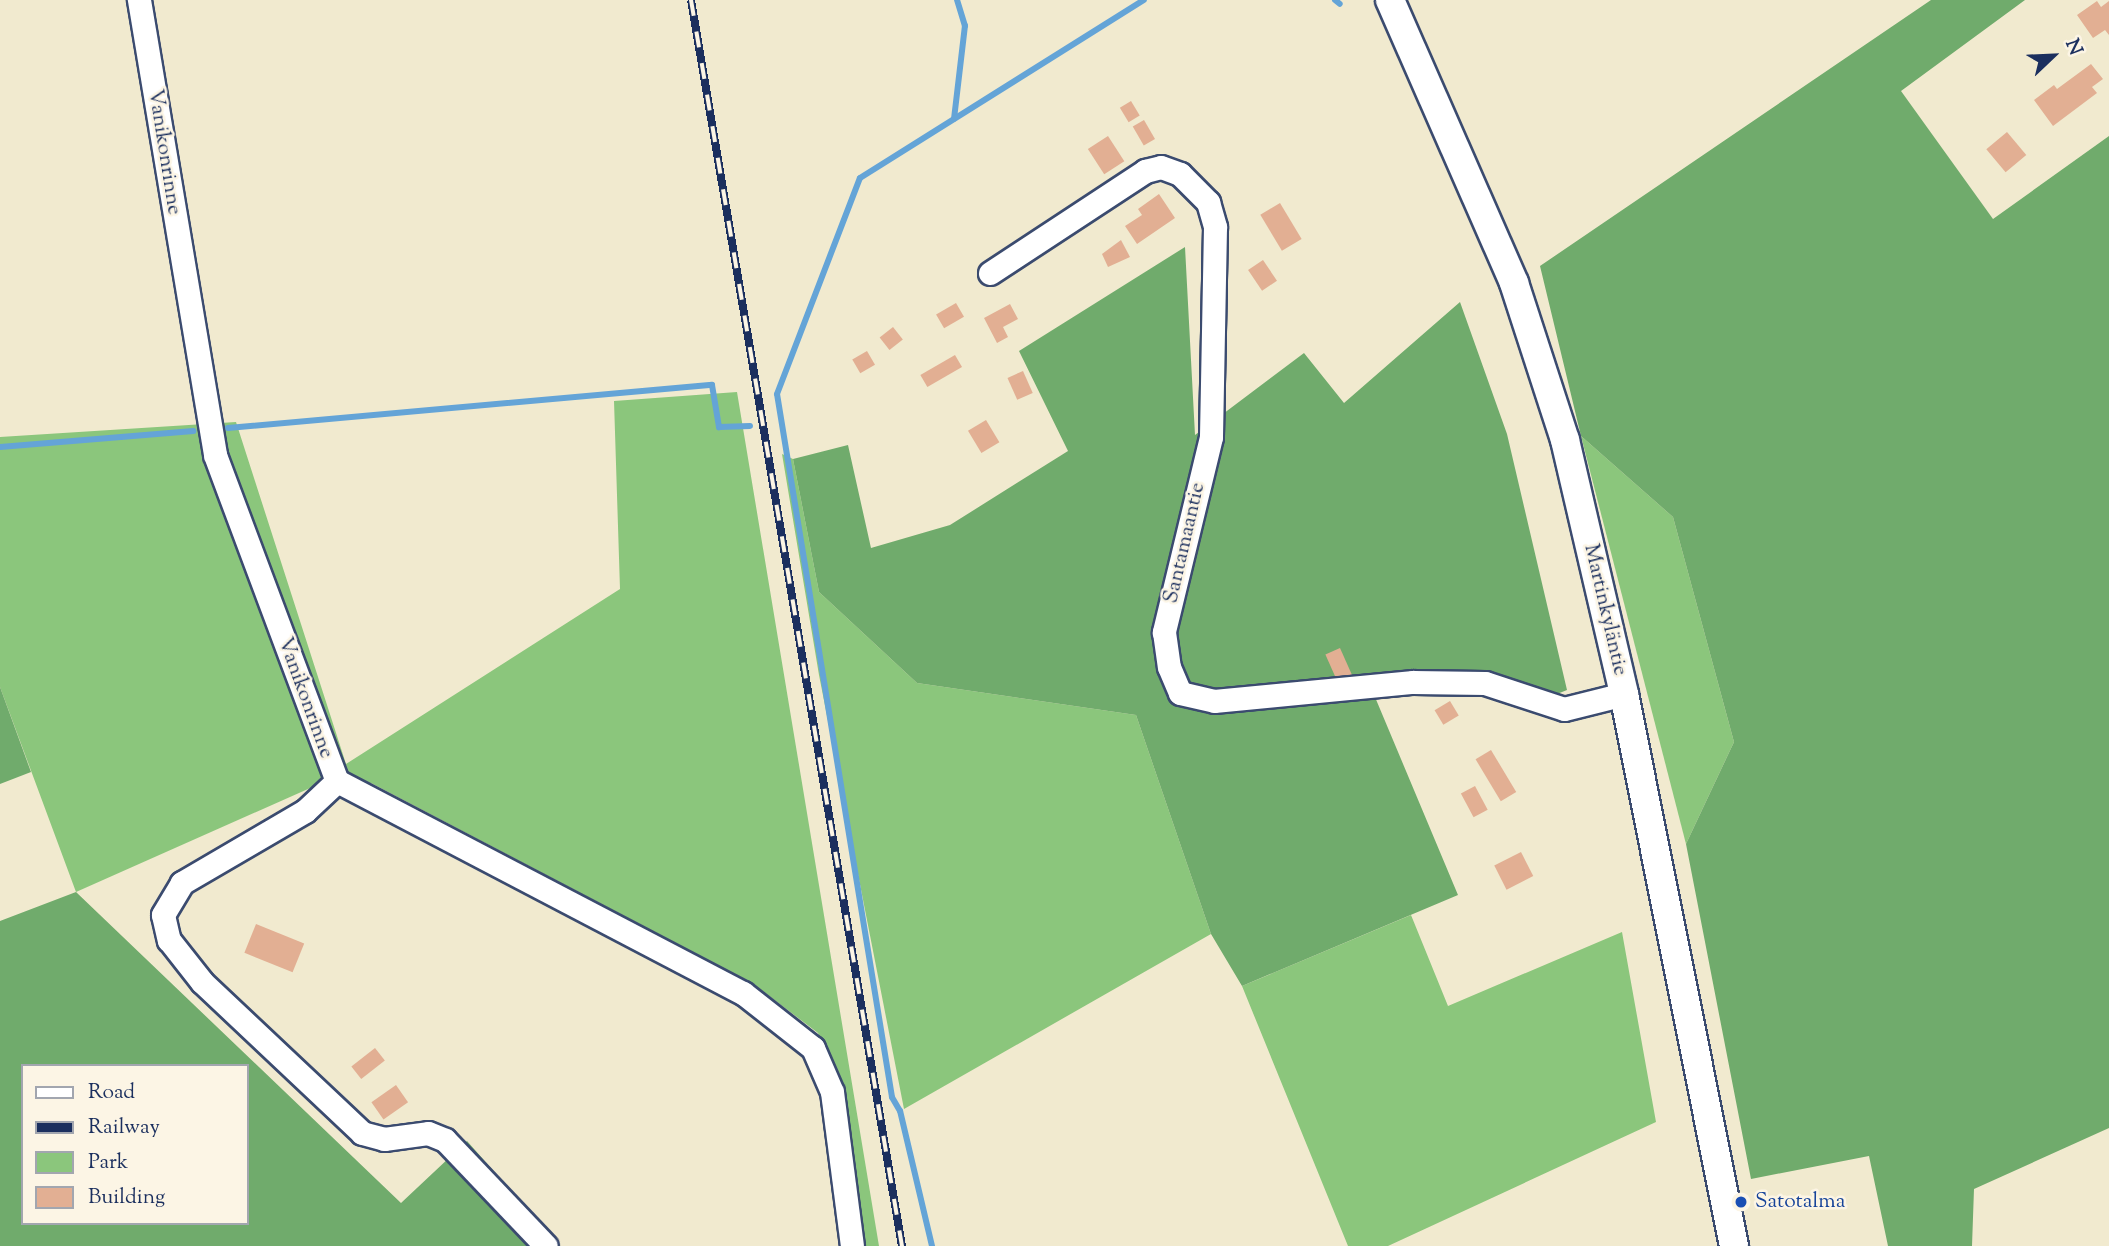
<!DOCTYPE html>
<html>
<head>
<meta charset="utf-8">
<style>
	body { margin:0 }
	#map { position:relative; width:2109px; height:1246px; overflow:hidden; background:#f1eacf; font-family:"Sorts Mill Goudy",serif }
	div>[style] { position:absolute }
	.green>* { inset:0; background:#8bc67c }
	.forest>* { inset:0; background:#70ab6c }
	.stream>* { height:6px; margin:-3px; padding:0 3px; transform-origin:3px; border-radius:3px; background:#64a4d7 }
	.building>* { inset:0; background:#e2af93; transform-origin:0 0 }
	.roads { filter:drop-shadow(2px 0 #3b4b6f) drop-shadow(-2px 0 #3b4b6f) drop-shadow(0 2px #3b4b6f) drop-shadow(0 -2px #3b4b6f) }
	.minor>* { height:23px; margin:-11.5px; padding:0 11.5px; transform-origin:11.5px; border-radius:11.5px; background:#fff }
	.tertiary>* { height:28px; margin:-14px; padding:0 14px; transform-origin:14px; border-radius:14px; background:#fff }
	.rail>* { height:8px; margin-top:-4px; transform-origin:0; background:repeating-linear-gradient(90deg,#fcf5e5 0 16px,#1b2f5e 0 32px); box-sizing:border-box; border-block:2px solid #1b2f5e }
	.dots>* { width:19px; height:19px; translate:-50% -50%; box-sizing:border-box; border:4px solid #fcf5e5; border-radius:50% }
	span { translate:-50% -50%; white-space:nowrap; text-align:center; line-height:1.15; -webkit-text-stroke:5px #fcf5e5; paint-order:stroke }
	.street-label { font-size:21px; color:#1b2f5e }
	.transit-label { font-size:21px; color:#164399 }
	.left { translate:0 -50%; text-align:left }
	.legend { position:absolute; left:21px; top:1064px; width:228px; height:161px; box-sizing:border-box; background:#fcf5e5; border:2px solid #a2a6af; margin:0; padding:9px 12px; list-style:none; font-size:21px; color:#1b2f5e }
	.legend li { display:flex; align-items:center; gap:14px; height:35px }
	.legend b { width:35px; border:2px solid #a2a6af }
	.north { position:absolute; left:2018px; top:21px; width:70px; height:70px; -webkit-text-stroke:5px #fcf5e5; paint-order:stroke; rotate:67deg; font-size:19px; font-weight:700; line-height:28px; text-align:center; color:#1b2f5e }
	.north::after { content:''; display:block; margin:auto; width:24px; height:32px; background:#1b2f5e; clip-path:polygon(50% 0,100% 100%,50% 72%,0 100%) }
</style>
</head>
<body>
<div id="map">
	<div class="green">
		<div style="clip-path:polygon(737px 392px,879px 1246px,857px 1246px,842px 1093px,818px 1033px,752px 983px,371px 783px,317px 785px,76px 892px,0 687px,0 437px,236px 422px,346px 764px,620px 589px,614px 401px)"></div>
		<div style="clip-path:polygon(1581px 436px,1673px 517px,1734px 742px,1686px 844px)"></div>
		<div style="clip-path:polygon(782px 454px,793px 459px,819px 592px,917px 683px,1136px 715px,1211px 934px,904px 1109px,819px 675px)"></div>
		<div style="clip-path:polygon(1411px 915px,1448px 1006px,1622px 932px,1656px 1122px,1388px 1246px,1348px 1246px,1242px 986px)"></div>
	</div>
	<div class="forest">
		<div style="clip-path:polygon(1931px 0,2025px 0,1901px 91px,1993px 219px,2109px 136px,2109px 1128px,1974px 1189px,1972px 1246px,1888px 1246px,1869px 1156px,1751px 1179px,1686px 844px,1734px 742px,1673px 517px,1581px 436px,1540px 266px)"></div>
		<div style="clip-path:polygon(1185px 247px,1195px 435px,1304px 353px,1344px 403px,1460px 302px,1507px 434px,1567px 690px,1552px 696px,1367px 678px,1458px 895px,1242px 986px,1211px 934px,1136px 715px,917px 683px,819px 592px,793px 459px,848px 445px,871px 548px,950px 525px,1068px 451px,1019px 351px)"></div>
		<div style="clip-path:polygon(0 687px,31px 772px,0 784px)"></div>
		<div style="clip-path:polygon(evenodd,76px 892px,401px 1203px,467px 1141px,560px 1246px,0 1246px,0 921px,76px 892px,23px 1066px,247px 1066px,247px 1223px,23px 1223px,23px 1066px)"></div>
	</div>
	<div class="stream">
		<div style="left:1335px;top:0;width:6px;rotate:39deg"></div>
		<div style="left:954px;top:119px;width:94px;rotate:-83.3deg"></div>
		<div style="left:965px;top:26px;width:27px;rotate:-107deg"></div>
		<div style="left:228px;top:428px;width:486px;rotate:-5.1deg"></div>
		<div style="left:712px;top:385px;width:43px;rotate:80.5deg"></div>
		<div style="left:719px;top:427px;width:31px;rotate:-2deg"></div>
		<div style="left:0;top:447px;width:194px;rotate:-4.7deg"></div>
		<div style="left:932px;top:1246px;width:139px;rotate:-103.3deg"></div>
		<div style="left:900px;top:1111px;width:16px;rotate:-120deg"></div>
		<div style="left:892px;top:1097px;width:712px;rotate:-99.29deg"></div>
		<div style="left:777px;top:394px;width:231px;rotate:-69deg"></div>
		<div style="left:860px;top:178px;width:335px;rotate:-32.1deg"></div>
	</div>
	<div class="building">
		<div style="clip-path:polygon(2097px 1px,2101px 7px,2109px 1px,2109px 35px,2105px 30px,2093px 38px,2077px 15px)"></div>
		<div style="clip-path:polygon(2091px 64px,2103px 79px,2092px 87px,2097px 93px,2053px 126px,2034px 100px,2054px 85px,2057px 89px)"></div>
		<div style="left:1131px;top:101px;width:17px;height:13px;rotate:59deg"></div>
		<div style="left:1144px;top:120px;width:22px;height:13px;rotate:60deg"></div>
		<div style="left:2007px;top:132px;width:30px;height:27px;rotate:50deg"></div>
		<div style="left:1108px;top:136px;width:30px;height:24px;rotate:57deg"></div>
		<div style="clip-path:polygon(1159px 194px,1175px 218px,1137px 244px,1125px 226px,1142px 215px,1138px 209px)"></div>
		<div style="left:1280px;top:203px;width:42px;height:23px;rotate:59deg"></div>
		<div style="clip-path:polygon(1121px 240px,1130px 257px,1108px 267px,1102px 254px)"></div>
		<div style="left:1263px;top:260px;width:25px;height:18px;rotate:56deg"></div>
		<div style="left:956px;top:303px;width:16px;height:23px;rotate:60deg"></div>
		<div style="clip-path:polygon(1010px 304px,1018px 319px,1003px 327px,1008px 337px,997px 343px,984px 318px)"></div>
		<div style="left:893px;top:327px;width:16px;height:17px;rotate:52deg"></div>
		<div style="left:867px;top:351px;width:16px;height:17px;rotate:60deg"></div>
		<div style="left:955px;top:355px;width:14px;height:40px;rotate:60deg"></div>
		<div style="left:1023px;top:371px;width:24px;height:17px;rotate:66deg"></div>
		<div style="left:986px;top:420px;width:26px;height:21px;rotate:59deg"></div>
		<div style="left:1340px;top:648px;width:32px;height:16px;rotate:66deg"></div>
		<div style="left:1450px;top:701px;width:17px;height:18px;rotate:59deg"></div>
		<div style="left:1491px;top:750px;width:49px;height:18px;rotate:59deg"></div>
		<div style="left:1475px;top:786px;width:27px;height:16px;rotate:62deg"></div>
		<div style="left:1521px;top:852px;width:27px;height:30px;rotate:63deg"></div>
		<div style="left:256px;top:924px;width:52px;height:31px;rotate:22deg"></div>
		<div style="left:375px;top:1048px;width:16px;height:30px;rotate:52deg"></div>
		<div style="left:396px;top:1085px;width:21px;height:30px;rotate:55deg"></div>
	</div>
	<div class="roads">
		<div class="minor">
			<div style="left:139px;top:0;width:461px;rotate:80.5deg"></div>
			<div style="left:215px;top:455px;width:348px;rotate:69.5deg"></div>
			<div style="left:990px;top:273px;width:186px;rotate:-33.3deg"></div>
			<div style="left:1145px;top:171px;width:16px;rotate:-14deg"></div>
			<div style="left:1161px;top:167px;width:20px;rotate:20deg"></div>
			<div style="left:1180px;top:174px;width:40px;rotate:45deg"></div>
			<div style="left:1208px;top:202px;width:26px;rotate:74deg"></div>
			<div style="left:1215px;top:227px;width:210px;rotate:91.1deg"></div>
			<div style="left:1211px;top:437px;width:201px;rotate:103.6deg"></div>
			<div style="left:1164px;top:632px;width:35px;rotate:82deg"></div>
			<div style="left:1169px;top:667px;width:28px;rotate:67deg"></div>
			<div style="left:1180px;top:693px;width:35px;rotate:13deg"></div>
			<div style="left:1214px;top:701px;width:200px;rotate:-5.5deg"></div>
			<div style="left:1413px;top:682px;width:72px;rotate:0.8deg"></div>
			<div style="left:1485px;top:683px;width:83px;rotate:18.2deg"></div>
			<div style="left:1564px;top:709px;width:62px;rotate:-14deg"></div>
			<div style="left:337px;top:781px;width:44px;rotate:136.8deg"></div>
			<div style="left:305px;top:811px;width:143px;rotate:149.7deg"></div>
			<div style="left:182px;top:883px;width:37px;rotate:121deg"></div>
			<div style="left:163px;top:915px;width:26px;rotate:77deg"></div>
			<div style="left:169px;top:940px;width:53px;rotate:51.8deg"></div>
			<div style="left:202px;top:982px;width:220px;rotate:43.3deg"></div>
			<div style="left:362px;top:1133px;width:23px;rotate:15deg"></div>
			<div style="left:384px;top:1139px;width:44px;rotate:-7.8deg"></div>
			<div style="left:428px;top:1133px;width:18px;rotate:22deg"></div>
			<div style="left:445px;top:1140px;width:146px;rotate:46.4deg"></div>
			<div style="left:337px;top:781px;width:458px;rotate:27.6deg"></div>
			<div style="left:743px;top:993px;width:89px;rotate:38.2deg"></div>
			<div style="left:813px;top:1048px;width:48px;rotate:66.6deg"></div>
			<div style="left:832px;top:1092px;width:155px;rotate:82.6deg"></div>
		</div>
		<div class="tertiary">
			<div style="left:1390px;top:0;width:309px;rotate:66.3deg"></div>
			<div style="left:1514px;top:283px;width:165px;rotate:72deg"></div>
			<div style="left:1565px;top:440px;width:261px;rotate:76.9deg"></div>
			<div style="left:1624px;top:694px;width:563px;rotate:78.73deg"></div>
		</div>
	</div>
	<div class="rail">
		<div style="left:691px;top:0;width:1264px;rotate:80.39deg"></div>
	</div>
	<div class="dots">
		<div style="left:1741px;top:1202px;background:#1a4fb4"></div>
	</div>
	<div class="street-label">
		<span style="left:164px;top:152px;rotate:81deg">Vanikonrinne</span>
		<span style="left:1185px;top:543px;rotate:-77deg">Santamaantie</span>
		<span style="left:1605px;top:610px;rotate:77deg">Martinkyläntie</span>
		<span style="left:305px;top:698px;rotate:70deg">Vanikonrinne</span>
	</div>
	<div class="transit-label">
		<span class="left" style="left:1755px;top:1202px">Satotalma</span>
	</div>
	<ul class="legend">
	<li><b style="height:9px;background:#fff"></b>Road</li>
	<li><b style="height:9px;background:#1b2f5e"></b>Railway</li>
	<li><b style="height:19px;background:#8bc67c"></b>Park</li>
	<li><b style="height:19px;background:#e2af93"></b>Building</li>
	</ul>
	<div class="north">N</div>
</div>
</body>
</html>
